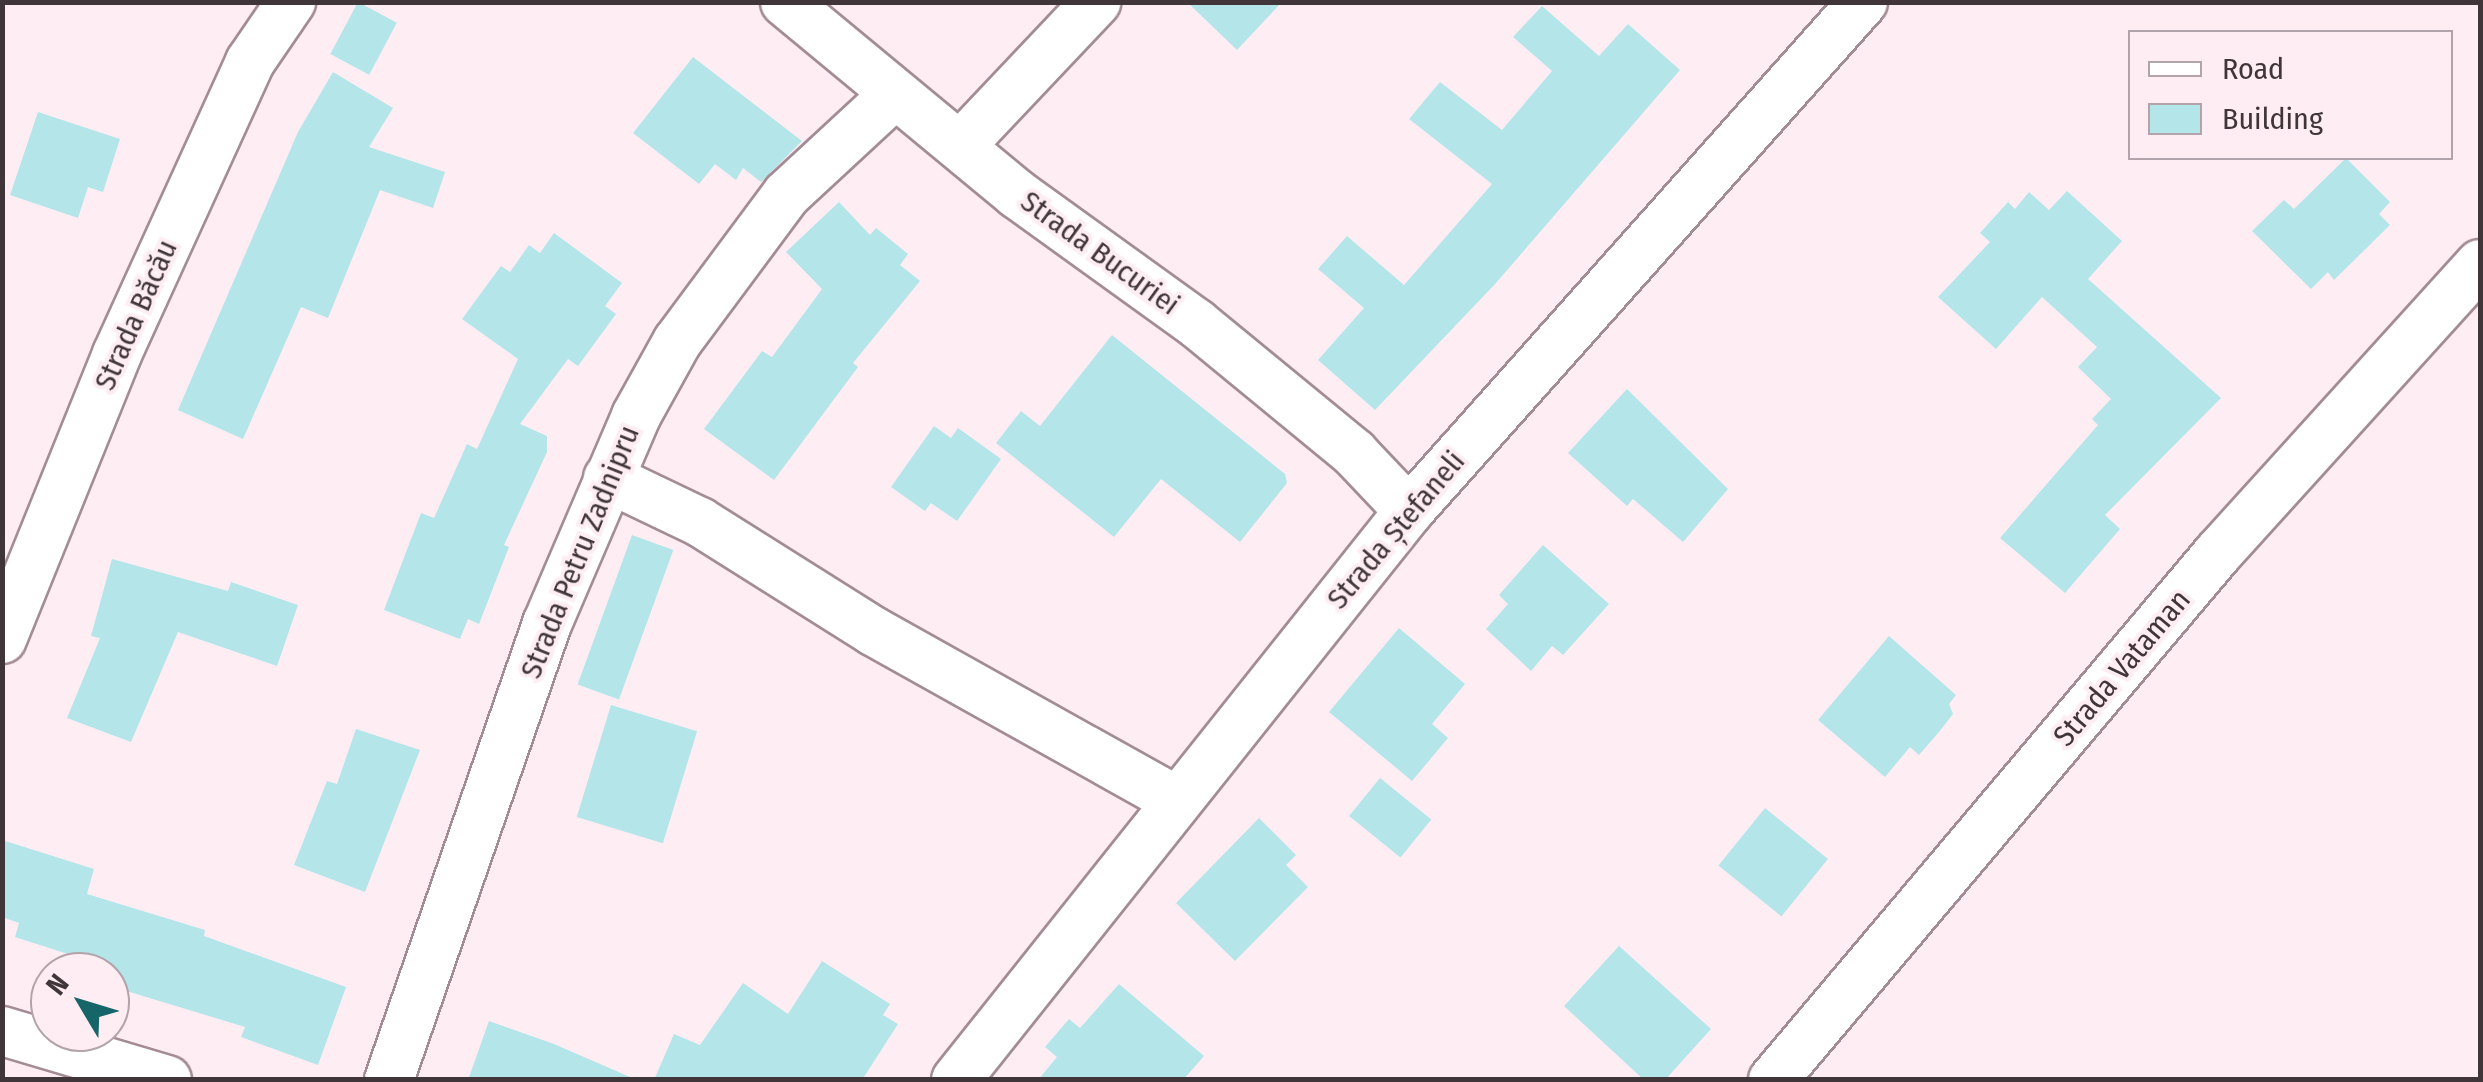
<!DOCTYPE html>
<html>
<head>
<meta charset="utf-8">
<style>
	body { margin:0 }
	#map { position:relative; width:2483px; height:1082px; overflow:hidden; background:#feeef4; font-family:"Fira Sans Condensed",sans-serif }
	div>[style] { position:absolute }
	.building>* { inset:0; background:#b3e5e9; transform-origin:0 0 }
	.roads { filter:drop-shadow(2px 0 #a38c95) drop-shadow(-2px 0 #a38c95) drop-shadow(0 2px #a38c95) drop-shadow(0 -2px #a38c95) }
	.minor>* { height:48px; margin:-24px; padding:0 24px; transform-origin:24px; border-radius:24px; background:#fff }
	span { translate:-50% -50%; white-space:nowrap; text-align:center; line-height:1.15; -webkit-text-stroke:8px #feeef4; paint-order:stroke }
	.street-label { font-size:30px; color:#40363a }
	.frame { position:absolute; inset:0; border:5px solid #40363a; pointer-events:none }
	.legend { position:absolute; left:2128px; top:30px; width:325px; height:130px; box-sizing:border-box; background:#feeef4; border:2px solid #b2a4aa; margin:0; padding:12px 18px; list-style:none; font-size:30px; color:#40363a }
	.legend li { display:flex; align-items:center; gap:20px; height:50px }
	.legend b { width:50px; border:2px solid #b2a4aa }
	.north { position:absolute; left:30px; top:952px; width:100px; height:100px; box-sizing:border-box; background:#feeef4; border:2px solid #b2a4aa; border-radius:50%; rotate:308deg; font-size:28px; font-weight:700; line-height:40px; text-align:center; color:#40363a }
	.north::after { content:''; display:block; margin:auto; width:35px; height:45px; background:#166569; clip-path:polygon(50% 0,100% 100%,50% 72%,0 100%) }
</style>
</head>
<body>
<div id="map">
	<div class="building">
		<div style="left:358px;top:2px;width:44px;height:59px;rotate:28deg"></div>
		<div style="clip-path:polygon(1187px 2px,1282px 2px,1237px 50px)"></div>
		<div style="clip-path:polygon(1542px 6px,1599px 56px,1628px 24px,1680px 70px,1496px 283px,1375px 410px,1318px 360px,1364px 308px,1318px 269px,1347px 236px,1404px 285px,1492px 184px,1409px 119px,1440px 82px,1502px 130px,1552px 71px,1513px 37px)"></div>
		<div style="clip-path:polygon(693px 57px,802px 141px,761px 182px,743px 168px,736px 180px,715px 164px,699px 184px,633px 133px)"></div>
		<div style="clip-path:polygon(333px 72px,393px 108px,369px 147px,445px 172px,433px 208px,380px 190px,328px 318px,301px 307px,243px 439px,178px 410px,298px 132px)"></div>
		<div style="clip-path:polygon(38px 112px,120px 139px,103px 192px,88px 187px,78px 218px,10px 195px)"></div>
		<div style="clip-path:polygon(2346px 158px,2390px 202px,2379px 214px,2390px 225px,2334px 280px,2328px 272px,2311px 289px,2252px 231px,2284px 200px,2294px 209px)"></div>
		<div style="clip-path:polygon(2067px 191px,2122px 241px,2088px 279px,2221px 398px,2105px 515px,2120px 529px,2065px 593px,2000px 538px,2098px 425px,2092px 419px,2111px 399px,2078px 367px,2097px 347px,2042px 297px,1996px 349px,1938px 297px,1990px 242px,1980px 233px,2008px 202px,2015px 209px,2029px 192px,2049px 210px)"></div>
		<div style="clip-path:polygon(839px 202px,870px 235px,876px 228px,908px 254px,900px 265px,920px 281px,853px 363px,858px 367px,774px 480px,704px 429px,762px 351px,772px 357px,822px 289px,786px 252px)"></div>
		<div style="clip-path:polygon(554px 233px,622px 283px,605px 306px,616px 314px,578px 366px,568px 359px,520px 424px,547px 436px,547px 452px,504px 545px,509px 547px,479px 624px,468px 619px,460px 639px,384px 610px,421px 513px,434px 518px,467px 444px,477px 449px,518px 359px,462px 319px,501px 266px,510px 272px,529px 245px,540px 253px)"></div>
		<div style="clip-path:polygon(1112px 335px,1285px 474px,1287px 483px,1240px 542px,1161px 479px,1114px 537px,996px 443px,1021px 411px,1040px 426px)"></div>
		<div style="clip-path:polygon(1627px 389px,1728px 489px,1683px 542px,1633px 499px,1627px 506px,1568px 453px)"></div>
		<div style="clip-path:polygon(934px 426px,951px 438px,958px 428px,1001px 459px,957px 521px,931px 503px,925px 511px,891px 487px)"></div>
		<div style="left:632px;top:535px;width:44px;height:159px;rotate:20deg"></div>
		<div style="clip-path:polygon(1543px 545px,1609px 604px,1563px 655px,1552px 646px,1531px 671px,1486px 629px,1508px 604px,1499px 595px)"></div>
		<div style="clip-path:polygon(112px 559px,228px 591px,231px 582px,298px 605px,277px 666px,178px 632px,131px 742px,67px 718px,100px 638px,91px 636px)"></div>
		<div style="clip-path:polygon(1399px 628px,1465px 684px,1432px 724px,1448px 738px,1412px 781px,1329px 712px)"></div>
		<div style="clip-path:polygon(1889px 636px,1956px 695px,1949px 704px,1953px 714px,1939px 732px,1919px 755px,1910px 747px,1885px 777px,1818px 720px)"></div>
		<div style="left:611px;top:705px;width:90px;height:117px;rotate:17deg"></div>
		<div style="clip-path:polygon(356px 729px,420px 750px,365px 892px,294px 865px,327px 781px,337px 784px)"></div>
		<div style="left:1380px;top:778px;width:66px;height:49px;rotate:39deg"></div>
		<div style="left:1765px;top:808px;width:81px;height:74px;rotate:39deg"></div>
		<div style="clip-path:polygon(1259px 818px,1296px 855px,1286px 865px,1308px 887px,1235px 961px,1176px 903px)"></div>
		<div style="clip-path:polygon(2px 840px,94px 869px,87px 894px,205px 930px,204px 936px,346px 987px,318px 1065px,241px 1037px,245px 1027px,110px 986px,110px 972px,97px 972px,99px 964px,15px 937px,19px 923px,2px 917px)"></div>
		<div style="clip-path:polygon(1619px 946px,1711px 1029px,1665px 1080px,1644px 1080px,1564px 1006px)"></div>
		<div style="clip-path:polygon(822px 961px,890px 1004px,883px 1015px,898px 1024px,862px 1080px,654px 1080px,674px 1034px,700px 1045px,743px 983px,788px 1014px)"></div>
		<div style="clip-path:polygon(1119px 984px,1204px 1056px,1183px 1080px,1038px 1080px,1057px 1057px,1045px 1047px,1069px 1019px,1080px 1028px)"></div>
		<div style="clip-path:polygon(489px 1021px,554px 1044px,637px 1080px,468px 1080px)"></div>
	</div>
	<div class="roads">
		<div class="minor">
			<div style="left:785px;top:2px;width:301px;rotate:39.6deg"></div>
			<div style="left:1017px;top:194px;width:221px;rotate:35.8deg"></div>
			<div style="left:1196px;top:323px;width:205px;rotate:39.4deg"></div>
			<div style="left:1354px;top:453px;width:80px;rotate:46.5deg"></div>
			<div style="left:961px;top:145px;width:197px;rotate:-46.6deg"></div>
			<div style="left:608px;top:478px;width:102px;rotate:25.6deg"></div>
			<div style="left:700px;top:522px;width:204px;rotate:32.2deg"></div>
			<div style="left:873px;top:631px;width:346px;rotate:29.2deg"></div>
			<div style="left:2px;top:639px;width:307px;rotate:-68deg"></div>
			<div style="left:117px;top:354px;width:321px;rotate:-65.5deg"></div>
			<div style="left:250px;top:62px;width:73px;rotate:-55.7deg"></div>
			<div style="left:2px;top:1031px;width:172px;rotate:16.5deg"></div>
			<div style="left:389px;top:1080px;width:483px;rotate:-70.9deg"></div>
			<div style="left:547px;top:624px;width:226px;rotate:-66.8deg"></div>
			<div style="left:636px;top:416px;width:85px;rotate:-61deg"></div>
			<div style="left:677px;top:342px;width:184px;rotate:-53.4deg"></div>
			<div style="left:787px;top:194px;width:144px;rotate:-42.8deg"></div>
			<div style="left:956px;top:1080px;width:727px;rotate:-51.48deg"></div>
			<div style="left:1409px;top:511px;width:682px;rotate:-48.27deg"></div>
			<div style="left:1773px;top:1080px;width:690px;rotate:-49.82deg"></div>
			<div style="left:2218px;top:553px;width:390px;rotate:-47.8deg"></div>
		</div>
	</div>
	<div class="street-label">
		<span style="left:1100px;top:253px;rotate:36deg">Strada Bucuriei</span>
		<span style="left:136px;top:315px;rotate:-66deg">Strada Băcău</span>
		<span style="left:1396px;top:530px;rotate:-50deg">Strada Ștefaneli</span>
		<span style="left:580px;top:552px;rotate:-68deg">Strada Petru Zadnipru</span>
		<span style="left:2122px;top:668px;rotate:-50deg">Strada Vataman</span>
	</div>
	<div class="frame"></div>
	<ul class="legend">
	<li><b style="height:12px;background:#fff"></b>Road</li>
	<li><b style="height:28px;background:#b3e5e9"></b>Building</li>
	</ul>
	<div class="north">N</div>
</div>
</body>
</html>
